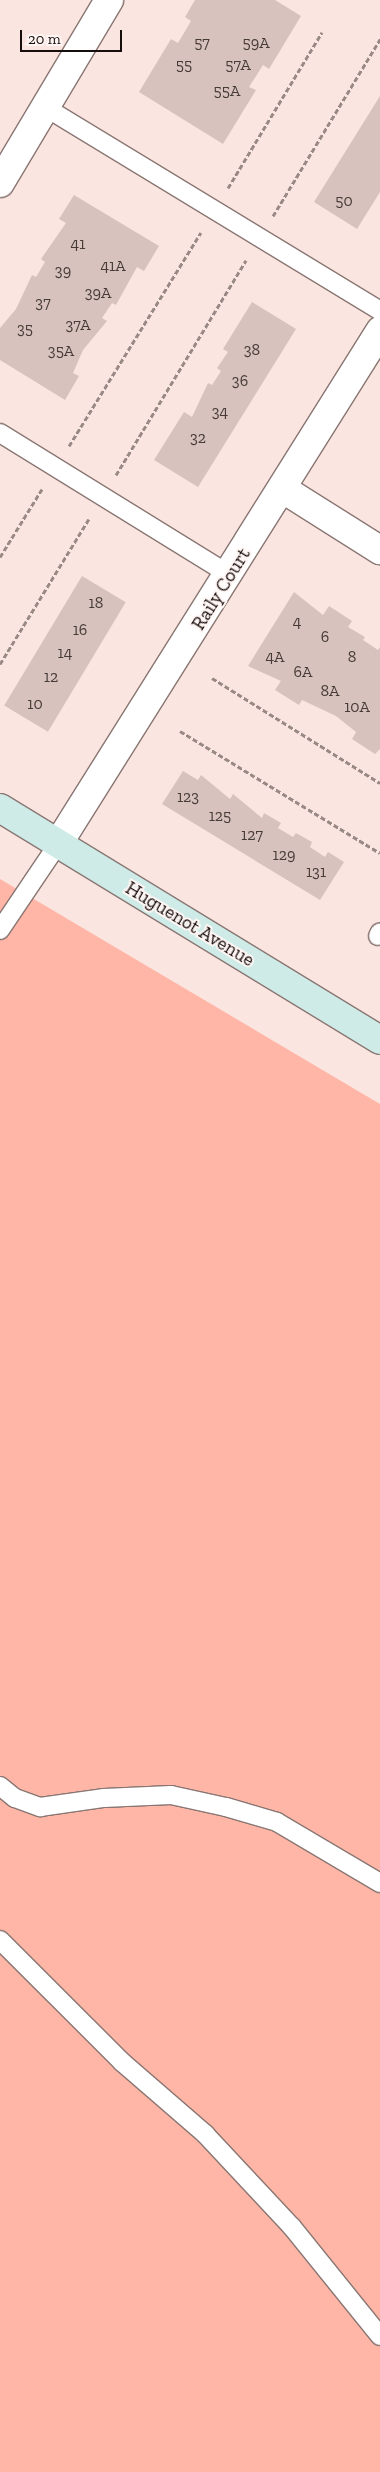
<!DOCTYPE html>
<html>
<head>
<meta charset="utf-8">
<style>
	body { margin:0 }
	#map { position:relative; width:380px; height:2472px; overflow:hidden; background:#fbe5e1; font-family:"Zilla Slab",serif }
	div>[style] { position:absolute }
	.green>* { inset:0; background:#ffb6a6 }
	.building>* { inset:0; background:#d7c2bd; transform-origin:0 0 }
	.path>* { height:3px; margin-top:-1.5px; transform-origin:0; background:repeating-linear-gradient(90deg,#998986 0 5px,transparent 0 7.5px) }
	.roads { filter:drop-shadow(1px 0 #897672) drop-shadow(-1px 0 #897672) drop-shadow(0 1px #897672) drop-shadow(0 -1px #897672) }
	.lane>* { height:18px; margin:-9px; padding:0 9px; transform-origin:9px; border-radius:9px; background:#fff }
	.street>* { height:28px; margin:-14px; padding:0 14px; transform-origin:14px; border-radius:14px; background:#fff }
	.secondary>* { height:28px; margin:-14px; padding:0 14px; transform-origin:14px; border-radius:14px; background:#ceebe8 }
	span { translate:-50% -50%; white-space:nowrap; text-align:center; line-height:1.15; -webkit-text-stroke:4px #fff6f4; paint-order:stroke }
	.number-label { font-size:16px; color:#463b38 }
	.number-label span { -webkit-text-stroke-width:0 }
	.street-label { font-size:19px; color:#150e0c }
	.scale { position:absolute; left:20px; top:30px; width:102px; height:22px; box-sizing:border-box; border:2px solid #150e0c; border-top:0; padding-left:6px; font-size:15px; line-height:18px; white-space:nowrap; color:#150e0c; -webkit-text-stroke:4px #fff6f4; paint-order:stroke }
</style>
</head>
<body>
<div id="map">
	<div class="green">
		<div style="clip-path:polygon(0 879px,380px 1104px,380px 2472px,0 2472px)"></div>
	</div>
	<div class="building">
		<div style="clip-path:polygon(195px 0,275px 0,301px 16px,269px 69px,263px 65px,249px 87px,256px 90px,223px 144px,139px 92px,171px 39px,178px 43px,191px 21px,185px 17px)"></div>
		<div style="clip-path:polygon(380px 96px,380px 192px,357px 229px,314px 202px)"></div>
		<div style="clip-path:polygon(74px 195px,159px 246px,144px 271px,137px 267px,116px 305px,112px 303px,102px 318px,107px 321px,83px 350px,73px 373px,79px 376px,65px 400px,0 360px,0 328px,16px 309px,32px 275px,36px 277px,45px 262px,41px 259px,66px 223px,59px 219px)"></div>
		<div style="clip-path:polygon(252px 302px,296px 329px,198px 487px,154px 460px,184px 412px,192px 417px,208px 383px,212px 385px,221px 371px,217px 368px,228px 352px,223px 349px)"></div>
		<div style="left:82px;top:576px;width:51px;height:151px;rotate:31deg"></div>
		<div style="clip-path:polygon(294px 592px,323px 615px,329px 606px,352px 621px,348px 627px,365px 637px,363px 640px,378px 650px,380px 647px,380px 749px,375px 754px,352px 739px,356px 732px,336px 716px,302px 700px,299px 705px,275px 690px,281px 681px,248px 666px)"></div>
		<div style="clip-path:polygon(183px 771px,198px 780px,201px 775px,230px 799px,233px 794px,262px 818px,264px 813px,281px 823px,278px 828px,293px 837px,296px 833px,312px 842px,310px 847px,325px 857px,328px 852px,344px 862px,320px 900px,162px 804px)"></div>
	</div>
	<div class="path">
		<div style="left:228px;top:188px;width:182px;rotate:-58.9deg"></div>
		<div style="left:273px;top:216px;width:207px;rotate:-58.8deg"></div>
		<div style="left:69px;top:446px;width:251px;rotate:-58.3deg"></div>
		<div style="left:116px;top:475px;width:251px;rotate:-58.8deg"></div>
		<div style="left:0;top:557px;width:80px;rotate:-58.3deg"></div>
		<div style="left:0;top:664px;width:170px;rotate:-58.5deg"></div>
		<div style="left:212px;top:678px;width:198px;rotate:32deg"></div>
		<div style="left:180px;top:731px;width:234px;rotate:31.4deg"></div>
	</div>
	<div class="roads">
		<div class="lane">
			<div style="left:45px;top:107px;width:392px;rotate:31.3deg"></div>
			<div style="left:0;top:433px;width:270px;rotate:31.7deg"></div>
			<div style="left:0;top:930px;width:104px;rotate:-56deg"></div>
			<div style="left:378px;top:936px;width:4px;rotate:-63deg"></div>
			<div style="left:0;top:1786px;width:19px;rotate:39deg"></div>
			<div style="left:15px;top:1798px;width:27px;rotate:20deg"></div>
			<div style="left:40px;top:1807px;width:65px;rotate:-8deg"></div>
			<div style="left:104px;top:1798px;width:67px;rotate:-2.6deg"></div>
			<div style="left:171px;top:1795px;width:56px;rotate:12.3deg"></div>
			<div style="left:226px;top:1807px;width:53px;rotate:16.4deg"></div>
			<div style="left:277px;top:1822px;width:120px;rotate:30.6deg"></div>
			<div style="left:0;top:1940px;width:173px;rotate:45deg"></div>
			<div style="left:122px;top:2062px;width:110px;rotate:40.9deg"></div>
			<div style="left:205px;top:2134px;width:127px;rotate:46.9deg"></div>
			<div style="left:292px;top:2227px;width:140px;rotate:51.1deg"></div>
		</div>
		<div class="street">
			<div style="left:0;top:183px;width:213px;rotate:-59.2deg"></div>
			<div style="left:283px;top:489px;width:115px;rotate:32.2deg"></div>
			<div style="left:58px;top:844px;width:606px;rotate:-57.88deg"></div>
		</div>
		<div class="secondary">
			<div style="left:0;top:808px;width:445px;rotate:31.4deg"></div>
		</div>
	</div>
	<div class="number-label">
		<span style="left:202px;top:43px">57</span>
		<span style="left:256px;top:43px">59A</span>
		<span style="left:184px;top:65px">55</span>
		<span style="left:238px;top:65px">57A</span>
		<span style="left:227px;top:91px">55A</span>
		<span style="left:344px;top:201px">50</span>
		<span style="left:78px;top:244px">41</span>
		<span style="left:113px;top:266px">41A</span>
		<span style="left:63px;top:271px">39</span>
		<span style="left:98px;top:293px">39A</span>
		<span style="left:43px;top:303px">37</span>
		<span style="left:78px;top:325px">37A</span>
		<span style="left:25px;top:329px">35</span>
		<span style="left:252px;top:350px">38</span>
		<span style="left:61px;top:351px">35A</span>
		<span style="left:240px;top:381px">36</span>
		<span style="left:220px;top:412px">34</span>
		<span style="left:198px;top:438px">32</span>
		<span style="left:96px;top:603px">18</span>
		<span style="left:297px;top:622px">4</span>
		<span style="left:80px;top:630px">16</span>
		<span style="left:325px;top:637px">6</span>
		<span style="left:65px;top:653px">14</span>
		<span style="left:275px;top:657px">4A</span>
		<span style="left:352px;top:657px">8</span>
		<span style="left:303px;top:672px">6A</span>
		<span style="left:51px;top:677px">12</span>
		<span style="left:330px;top:691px">8A</span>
		<span style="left:35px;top:704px">10</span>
		<span style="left:357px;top:707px">10A</span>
		<span style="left:188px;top:797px">123</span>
		<span style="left:220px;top:816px">125</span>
		<span style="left:252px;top:835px">127</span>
		<span style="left:284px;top:855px">129</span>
		<span style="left:316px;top:872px">131</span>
	</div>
	<div class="street-label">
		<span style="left:221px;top:589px;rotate:-58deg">Raily Court</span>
		<span style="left:190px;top:924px;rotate:31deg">Huguenot Avenue</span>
	</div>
	<div class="scale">20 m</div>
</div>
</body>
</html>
